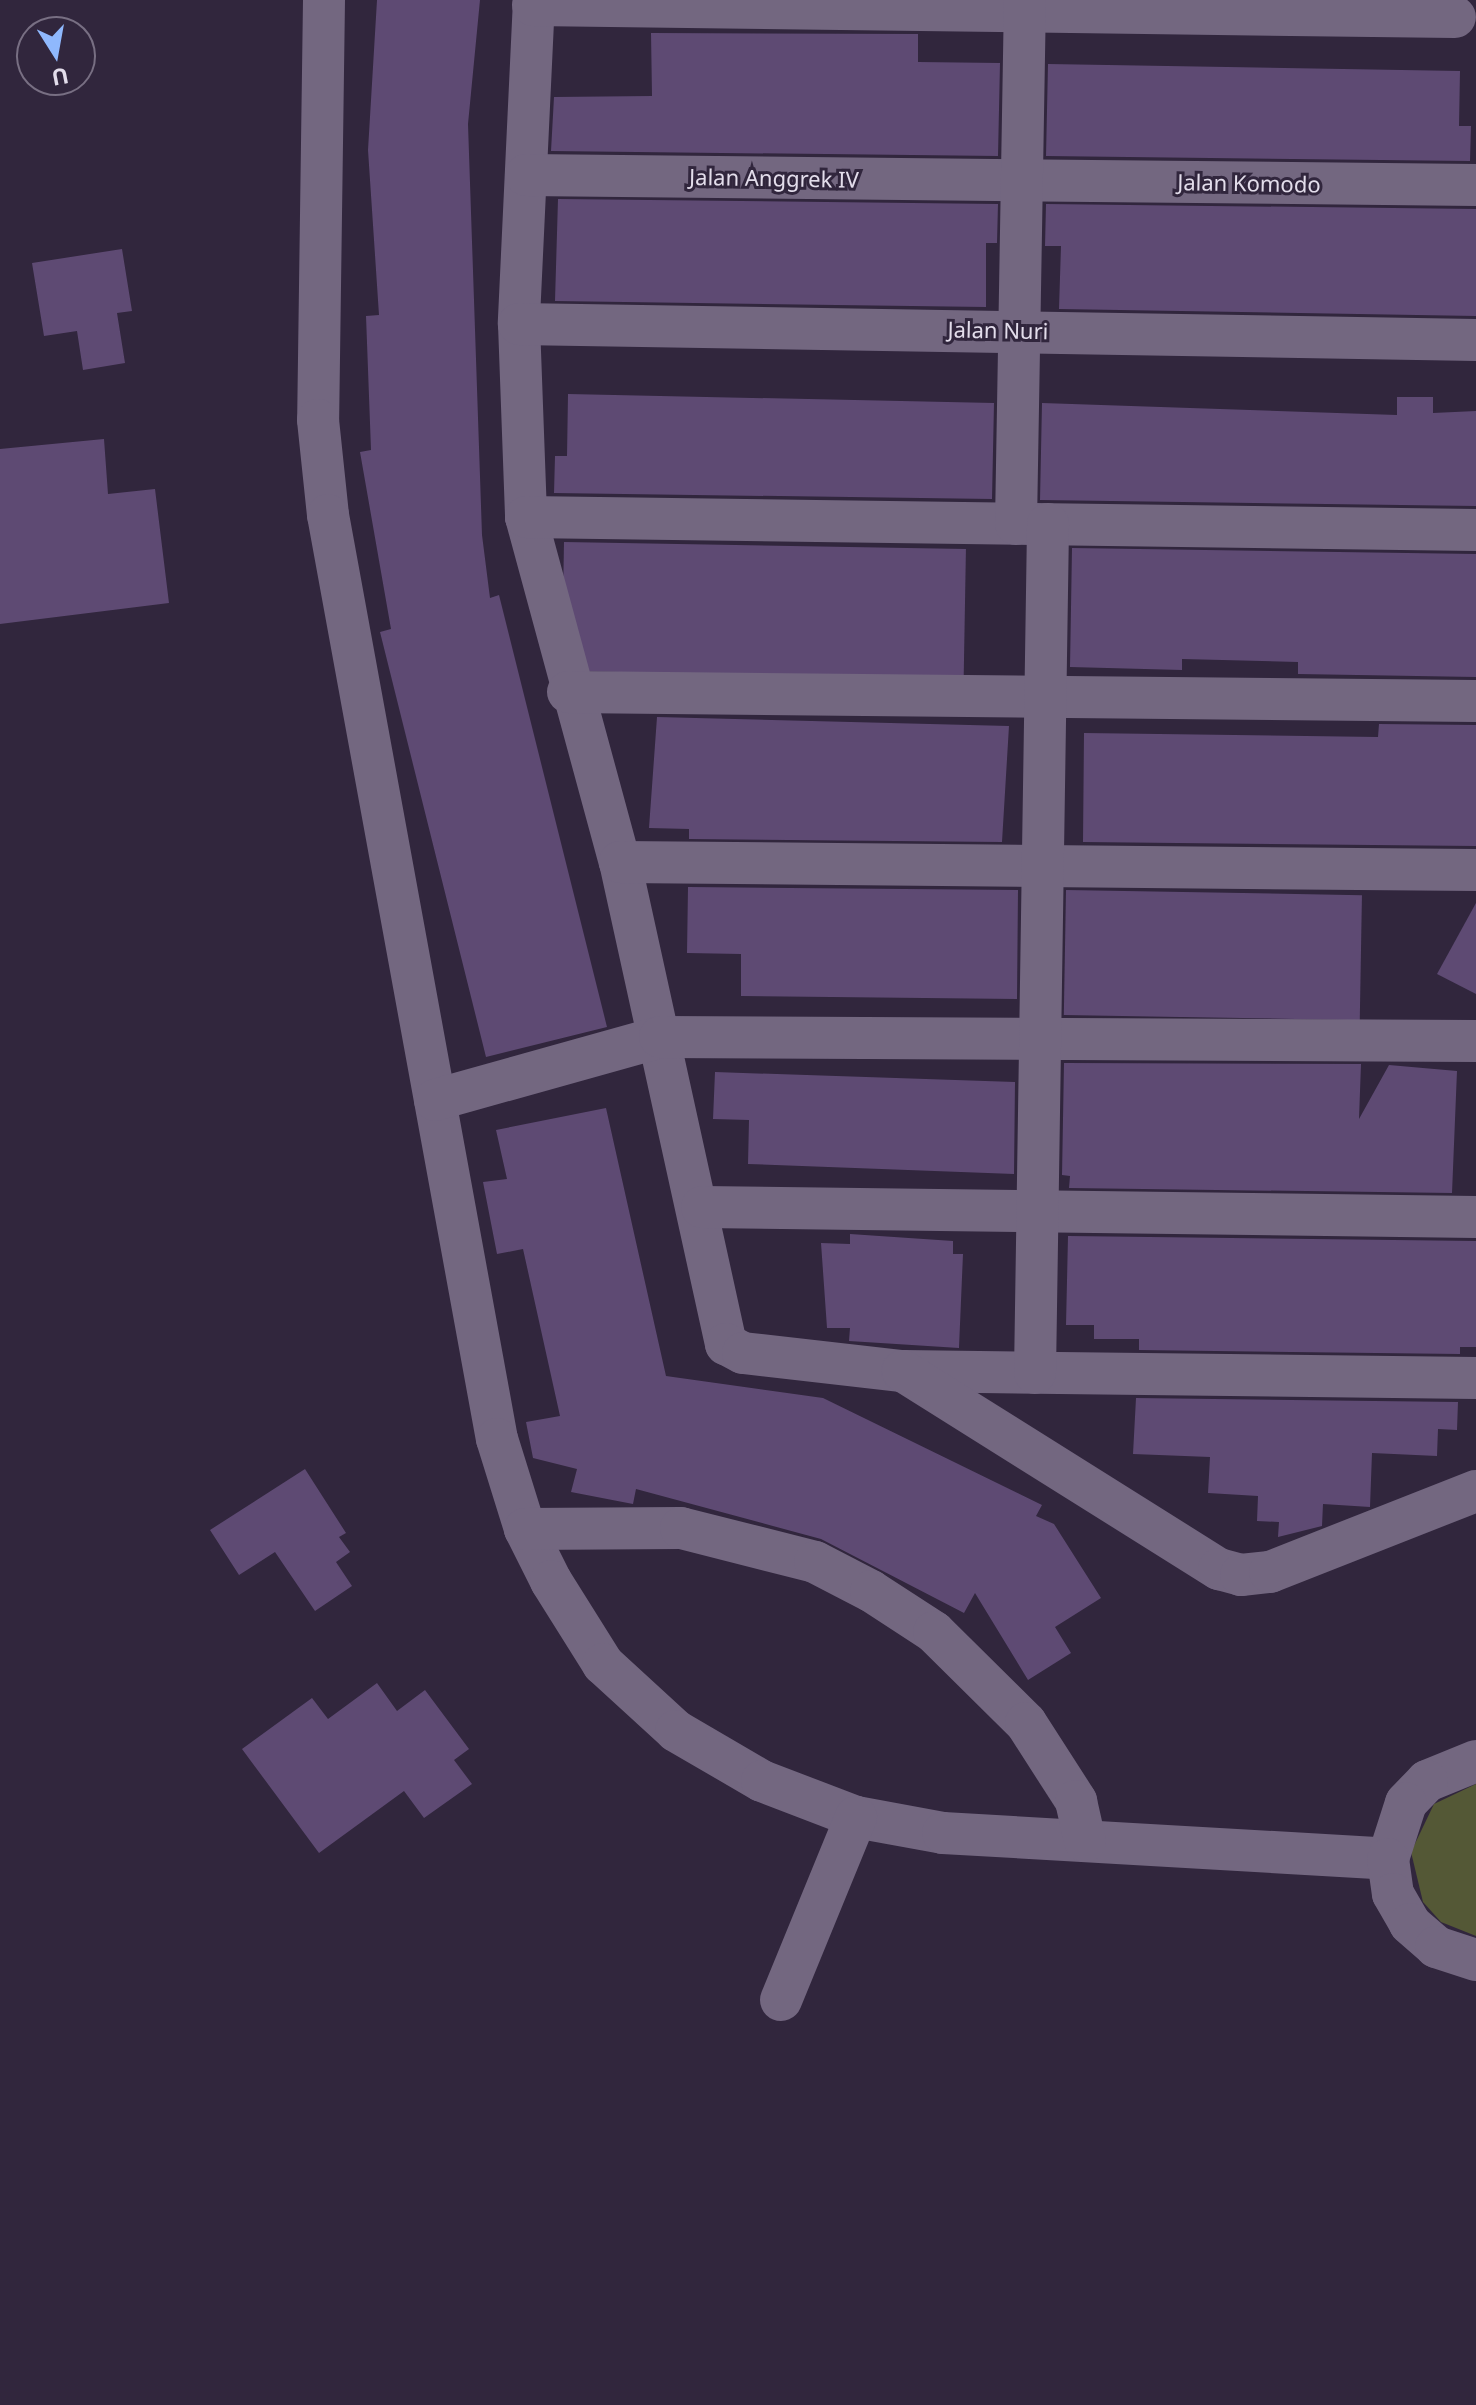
<!DOCTYPE html>
<html>
<head>
<meta charset="utf-8">
<style>
	body { margin:0 }
	#map { position:relative; width:1476px; height:2405px; overflow:hidden; background:#31263d; font-family:"Noto Sans",sans-serif }
	div>[style] { position:absolute }
	.green>* { inset:0; background:#545836 }
	.building>* { inset:0; background:#5e4a73; transform-origin:0 0 }
	.minor>* { height:42px; margin:-21px; padding:0 21px; transform-origin:21px; border-radius:21px; background:#736780 }
	span { translate:-50% -50%; white-space:nowrap; text-align:center; line-height:1.15; -webkit-text-stroke:6px #31263d; paint-order:stroke }
	.street-label { font-size:22px; color:#e3ddeb }
	.north { position:absolute; left:16px; top:16px; width:80px; height:80px; box-sizing:border-box; background:#31263d; border:2px solid #786f83; border-radius:50%; rotate:169deg; font-size:22px; font-weight:700; line-height:32px; text-align:center; color:#e3ddeb }
	.north::after { content:''; display:block; margin:auto; width:28px; height:36px; background:#8fb8fd; clip-path:polygon(50% 0,100% 100%,50% 72%,0 100%) }
</style>
</head>
<body>
<div id="map">
	<div class="green">
		<div style="clip-path:polygon(1476px 1784px,1476px 1936px,1441px 1922px,1423px 1902px,1411px 1852px,1434px 1804px)"></div>
	</div>
	<div class="building">
		<div style="clip-path:polygon(377px 0,480px 0,468px 124px,482px 535px,490px 598px,499px 595px,607px 1027px,486px 1057px,380px 632px,391px 629px,360px 452px,371px 450px,366px 316px,379px 315px,368px 150px)"></div>
		<div style="clip-path:polygon(651px 33px,918px 34px,918px 62px,1000px 63px,998px 156px,551px 151px,554px 97px,652px 96px)"></div>
		<div style="clip-path:polygon(1048px 64px,1460px 71px,1459px 126px,1471px 126px,1470px 161px,1046px 156px)"></div>
		<div style="clip-path:polygon(558px 199px,998px 204px,997px 243px,986px 243px,986px 307px,555px 301px)"></div>
		<div style="clip-path:polygon(1046px 204px,1476px 209px,1476px 316px,1059px 309px,1061px 246px,1045px 246px)"></div>
		<div style="clip-path:polygon(122px 249px,132px 311px,117px 313px,125px 363px,83px 370px,77px 331px,44px 336px,32px 263px)"></div>
		<div style="clip-path:polygon(568px 394px,994px 403px,992px 499px,554px 493px,555px 456px,567px 456px)"></div>
		<div style="clip-path:polygon(1397px 397px,1433px 397px,1433px 413px,1476px 411px,1476px 506px,1040px 500px,1042px 403px,1397px 415px)"></div>
		<div style="clip-path:polygon(104px 439px,108px 494px,155px 489px,169px 603px,0 624px,0 449px)"></div>
		<div style="left:564px;top:542px;width:402px;height:129px;rotate:1deg"></div>
		<div style="clip-path:polygon(1072px 548px,1476px 554px,1476px 677px,1298px 674px,1298px 662px,1182px 659px,1182px 670px,1070px 667px)"></div>
		<div style="clip-path:polygon(657px 717px,1009px 726px,1002px 842px,689px 839px,689px 829px,649px 828px)"></div>
		<div style="clip-path:polygon(1379px 724px,1476px 725px,1476px 846px,1083px 842px,1084px 733px,1378px 737px)"></div>
		<div style="clip-path:polygon(688px 887px,1018px 890px,1017px 999px,741px 996px,741px 954px,687px 953px)"></div>
		<div style="left:1066px;top:890px;width:296px;height:125px;rotate:1deg"></div>
		<div style="clip-path:polygon(1476px 903px,1476px 994px,1437px 974px)"></div>
		<div style="clip-path:polygon(1064px 1063px,1361px 1064px,1359px 1119px,1389px 1065px,1457px 1071px,1452px 1193px,1069px 1188px,1070px 1176px,1062px 1175px)"></div>
		<div style="clip-path:polygon(715px 1072px,1015px 1082px,1014px 1174px,748px 1164px,749px 1120px,713px 1119px)"></div>
		<div style="clip-path:polygon(606px 1108px,666px 1376px,823px 1398px,1042px 1505px,1036px 1516px,1054px 1524px,1101px 1598px,1055px 1627px,1071px 1653px,1028px 1680px,975px 1593px,964px 1613px,821px 1539px,636px 1489px,633px 1504px,571px 1492px,577px 1469px,533px 1458px,526px 1422px,560px 1416px,523px 1249px,497px 1254px,483px 1182px,507px 1179px,496px 1130px)"></div>
		<div style="clip-path:polygon(850px 1234px,953px 1241px,953px 1254px,963px 1254px,959px 1348px,849px 1341px,850px 1328px,827px 1328px,821px 1243px,850px 1244px)"></div>
		<div style="clip-path:polygon(1068px 1236px,1476px 1241px,1476px 1347px,1460px 1347px,1460px 1354px,1139px 1350px,1139px 1339px,1094px 1339px,1094px 1325px,1066px 1325px)"></div>
		<div style="clip-path:polygon(1136px 1398px,1458px 1402px,1457px 1430px,1438px 1429px,1437px 1456px,1372px 1453px,1370px 1507px,1323px 1504px,1322px 1526px,1278px 1537px,1279px 1522px,1257px 1521px,1258px 1496px,1208px 1493px,1210px 1457px,1133px 1454px)"></div>
		<div style="clip-path:polygon(305px 1469px,346px 1533px,339px 1537px,350px 1552px,336px 1562px,352px 1586px,315px 1611px,275px 1552px,239px 1575px,210px 1530px)"></div>
		<div style="clip-path:polygon(377px 1683px,397px 1711px,425px 1690px,469px 1749px,454px 1760px,472px 1784px,424px 1818px,404px 1791px,319px 1853px,242px 1749px,312px 1698px,328px 1719px)"></div>
	</div>
	<div class="minor">
		<div style="left:324px;top:0;width:420px;rotate:90.8deg"></div>
		<div style="left:318px;top:420px;width:96px;rotate:84deg"></div>
		<div style="left:328px;top:515px;width:939px;rotate:79.64deg"></div>
		<div style="left:497px;top:1439px;width:94px;rotate:72.7deg"></div>
		<div style="left:525px;top:1529px;width:58px;rotate:63.4deg"></div>
		<div style="left:551px;top:1581px;width:98px;rotate:57.9deg"></div>
		<div style="left:603px;top:1664px;width:99px;rotate:42.5deg"></div>
		<div style="left:676px;top:1731px;width:99px;rotate:30.2deg"></div>
		<div style="left:762px;top:1781px;width:101px;rotate:21deg"></div>
		<div style="left:856px;top:1817px;width:88px;rotate:10.4deg"></div>
		<div style="left:943px;top:1833px;width:446px;rotate:3.3deg"></div>
		<div style="left:534px;top:0;width:324px;rotate:92.7deg"></div>
		<div style="left:519px;top:324px;width:193px;rotate:87.9deg"></div>
		<div style="left:526px;top:517px;width:358px;rotate:74.8deg"></div>
		<div style="left:620px;top:862px;width:494px;rotate:77.6deg"></div>
		<div style="left:726px;top:1344px;width:19px;rotate:28deg"></div>
		<div style="left:743px;top:1353px;width:160px;rotate:6.5deg"></div>
		<div style="left:902px;top:1371px;width:574px;rotate:0.7deg"></div>
		<div style="left:533px;top:5px;width:922px;rotate:0.75deg"></div>
		<div style="left:526px;top:175px;width:950px;rotate:0.6deg"></div>
		<div style="left:519px;top:324px;width:957px;rotate:0.96deg"></div>
		<div style="left:526px;top:517px;width:950px;rotate:0.78deg"></div>
		<div style="left:1016px;top:524px;width:524px;rotate:-89.02deg"></div>
		<div style="left:568px;top:692px;width:908px;rotate:0.57deg"></div>
		<div style="left:620px;top:862px;width:856px;rotate:0.54deg"></div>
		<div style="left:435px;top:1100px;width:234px;rotate:-15.6deg"></div>
		<div style="left:660px;top:1037px;width:816px;rotate:0.28deg"></div>
		<div style="left:702px;top:1207px;width:774px;rotate:0.74deg"></div>
		<div style="left:903px;top:1371px;width:373px;rotate:32.1deg"></div>
		<div style="left:1219px;top:1569px;width:23px;rotate:15deg"></div>
		<div style="left:1241px;top:1575px;width:29px;rotate:-6deg"></div>
		<div style="left:1270px;top:1572px;width:221px;rotate:-21.5deg"></div>
		<div style="left:1035px;top:1373px;width:849px;rotate:-89.12deg"></div>
		<div style="left:525px;top:1529px;width:156px;rotate:-0.4deg"></div>
		<div style="left:681px;top:1528px;width:138px;rotate:14.2deg"></div>
		<div style="left:815px;top:1562px;width:63px;rotate:27.4deg"></div>
		<div style="left:871px;top:1591px;width:75px;rotate:33.1deg"></div>
		<div style="left:934px;top:1632px;width:129px;rotate:44.7deg"></div>
		<div style="left:1026px;top:1723px;width:93px;rotate:57.3deg"></div>
		<div style="left:1076px;top:1801px;width:41px;rotate:77.3deg"></div>
		<div style="left:1476px;top:1761px;width:53px;rotate:157.8deg"></div>
		<div style="left:1427px;top:1781px;width:30px;rotate:134deg"></div>
		<div style="left:1406px;top:1803px;width:59px;rotate:107.8deg"></div>
		<div style="left:1388px;top:1859px;width:35px;rotate:82deg"></div>
		<div style="left:1393px;top:1894px;width:34px;rotate:60deg"></div>
		<div style="left:1410px;top:1924px;width:35px;rotate:41deg"></div>
		<div style="left:1436px;top:1947px;width:42px;rotate:18deg"></div>
		<div style="left:781px;top:2000px;width:198px;rotate:-67.7deg"></div>
	</div>
	<div class="street-label">
		<span style="left:774px;top:178px;rotate:1deg">Jalan Anggrek IV</span>
		<span style="left:1249px;top:183px;rotate:1deg">Jalan Komodo</span>
		<span style="left:998px;top:330px;rotate:1deg">Jalan Nuri</span>
	</div>
	<div class="north">U</div>
</div>
</body>
</html>
